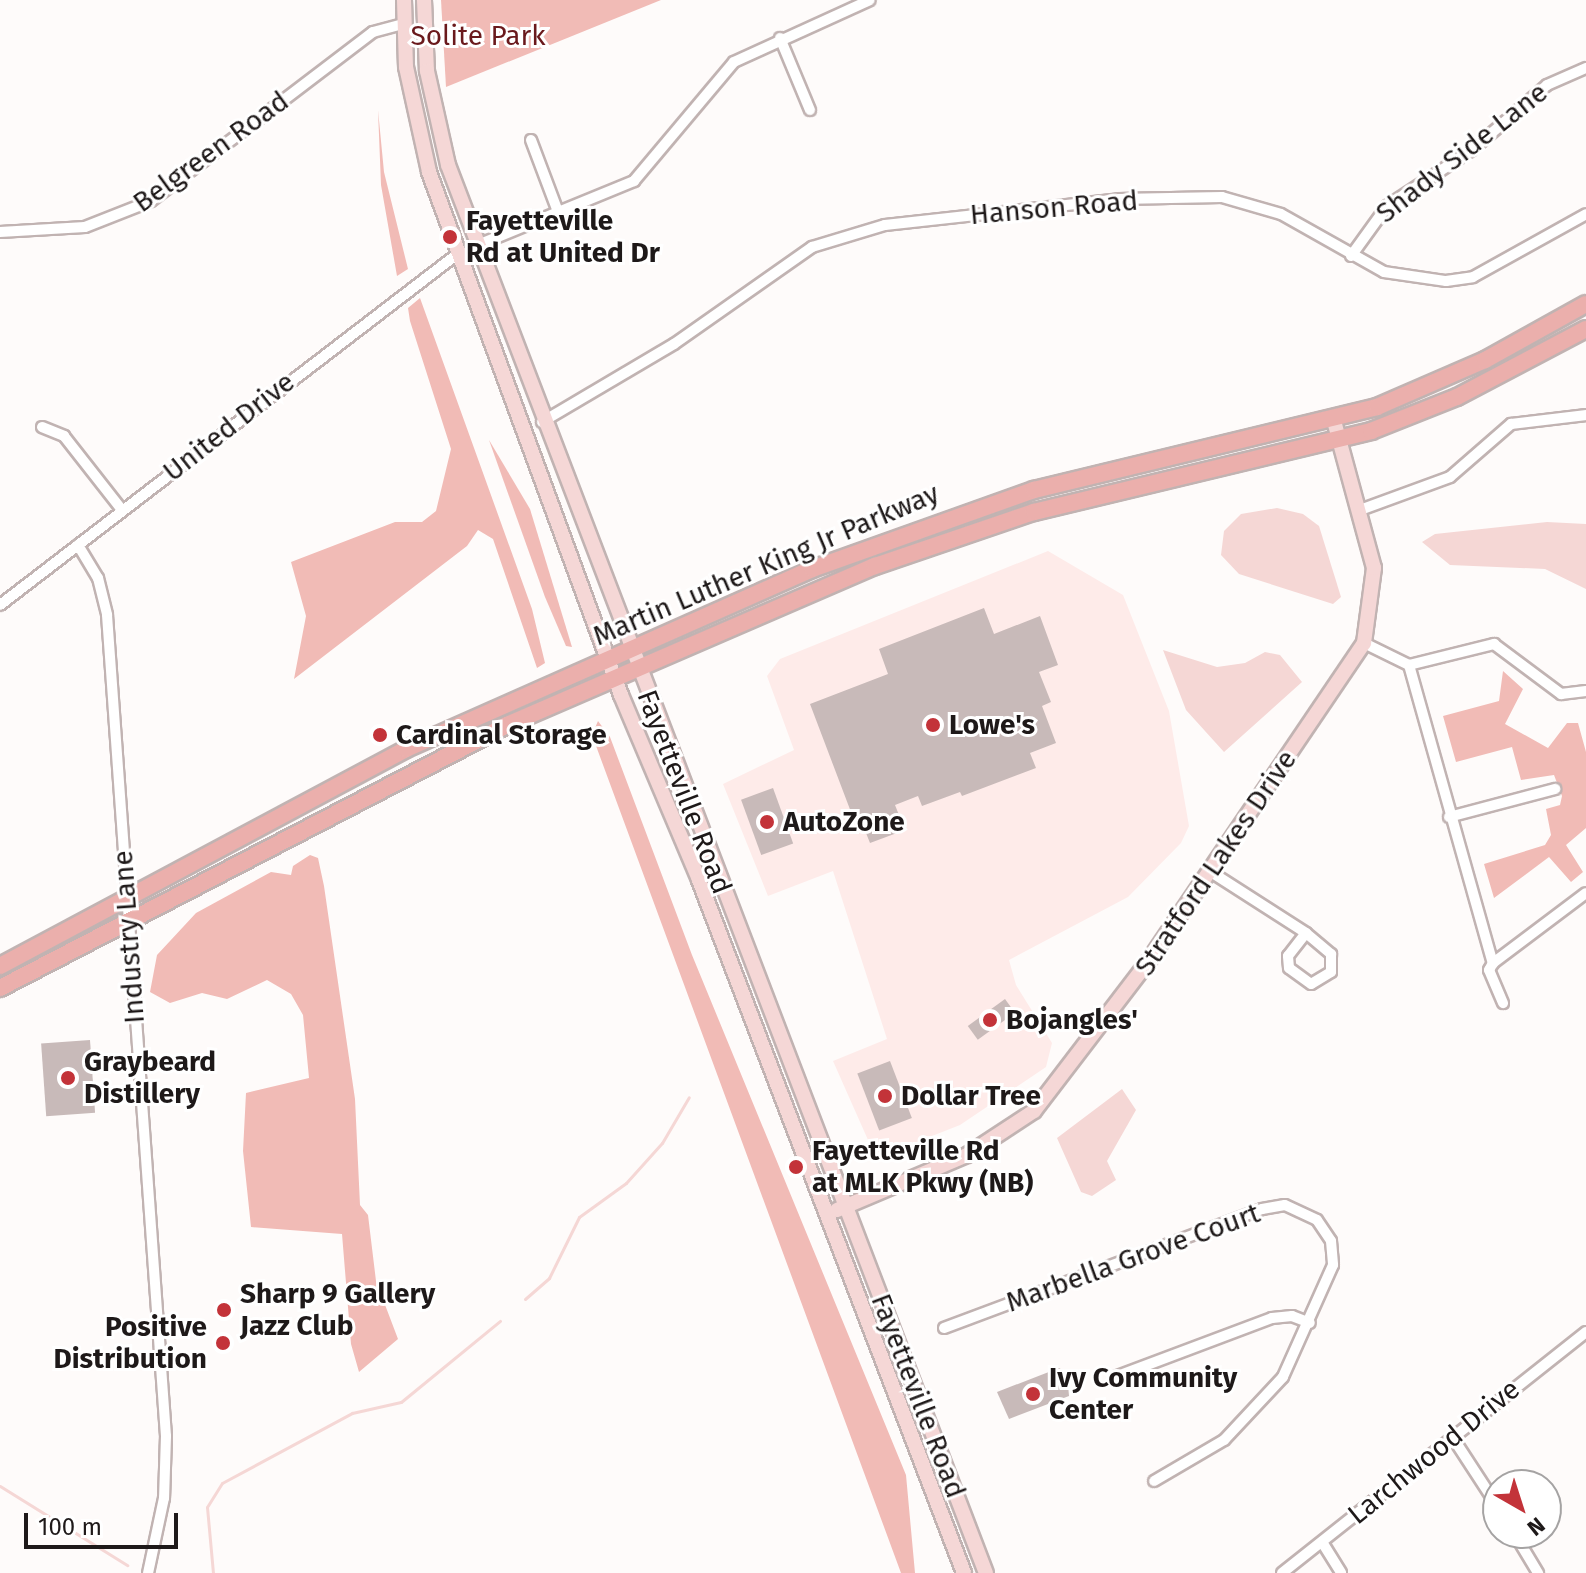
<!DOCTYPE html>
<html>
<head>
<meta charset="utf-8">
<style>
	body { margin:0 }
	#map { position:relative; width:1586px; height:1573px; overflow:hidden; background:#fefbfa; font-family:"Fira Sans",sans-serif }
	div>[style] { position:absolute }
	.built>* { inset:0; background:#feebe9 }
	.green>* { inset:0; background:#f1bbb6 }
	.water>* { inset:0; background:#f5d7d5 }
	.stream>* { height:3px; margin:-1.5px; padding:0 1.5px; transform-origin:1.5px; border-radius:1.5px; background:#f5d7d5 }
	.building>* { inset:0; background:#c8bab9; transform-origin:0 0 }
	.roads { filter:drop-shadow(2px 0 #c1b3b2) drop-shadow(-2px 0 #c1b3b2) drop-shadow(0 2px #c1b3b2) drop-shadow(0 -2px #c1b3b2) }
	.street>* { height:10px; margin:-5px; padding:0 5px; transform-origin:5px; border-radius:5px; background:#fff }
	.secondary>* { height:14px; margin:-7px; padding:0 7px; transform-origin:7px; border-radius:7px; background:#f5d7d6 }
	.primary>* { height:16px; margin:-8px; padding:0 8px; transform-origin:8px; border-radius:8px; background:#ebafac }
	.dots>* { width:22px; height:22px; translate:-50% -50%; box-sizing:border-box; border:4px solid #fff; border-radius:50% }
	span { translate:-50% -50%; white-space:nowrap; text-align:center; line-height:1.15; -webkit-text-stroke:6px #fff; paint-order:stroke }
	.park-label { font-size:28px; color:#6a191c }
	.street-label { font-size:28px; color:#1e1919 }
	.poi-label { font-size:28px; color:#1e1919; font-weight:700 }
	.left { translate:0 -50%; text-align:left }
	.right { translate:-100% -50%; text-align:right }
	.north { position:absolute; left:1482px; top:1469px; width:80px; height:80px; box-sizing:border-box; background:#fff; border:2px solid #a5a3a3; border-radius:50%; rotate:141deg; font-size:22px; font-weight:700; line-height:32px; text-align:center; color:#1e1919 }
	.north::after { content:''; display:block; margin:auto; width:28px; height:36px; background:#c33339; clip-path:polygon(50% 0,100% 100%,50% 72%,0 100%) }
	.scale { position:absolute; left:24px; top:1513px; width:154px; height:36px; box-sizing:border-box; border:4px solid #1e1919; border-top:0; padding-left:10px; font-size:24px; line-height:28px; white-space:nowrap; color:#1e1919; -webkit-text-stroke:6px #fff; paint-order:stroke }
</style>
</head>
<body>
<div id="map">
	<div class="built">
		<div style="clip-path:polygon(1048px 551px,1123px 595px,1169px 711px,1189px 826px,1181px 843px,1128px 897px,1009px 960px,1016px 985px,1052px 1043px,1046px 1067px,960px 1125px,876px 1158px,833px 1061px,887px 1039px,833px 871px,768px 896px,723px 784px,794px 750px,767px 676px,780px 659px)"></div>
	</div>
	<div class="green">
		<div style="clip-path:polygon(441px 0,661px 0,446px 87px)"></div>
		<div style="clip-path:polygon(378px 110px,384px 172px,408px 269px,397px 276px,381px 185px)"></div>
		<div style="clip-path:polygon(420px 298px,532px 609px,545px 663px,537px 668px,493px 539px,478px 530px,467px 546px,294px 679px,306px 616px,291px 562px,395px 522px,422px 522px,436px 511px,451px 449px,410px 321px,408px 308px)"></div>
		<div style="clip-path:polygon(489px 440px,530px 509px,572px 647px,566px 646px,545px 597px)"></div>
		<div style="clip-path:polygon(1503px 671px,1523px 689px,1505px 724px,1548px 748px,1567px 723px,1578px 723px,1586px 752px,1586px 828px,1566px 845px,1583px 872px,1571px 882px,1549px 857px,1494px 898px,1484px 864px,1545px 845px,1551px 835px,1546px 809px,1560px 805px,1562px 796px,1554px 775px,1521px 780px,1512px 747px,1456px 762px,1443px 716px,1499px 701px)"></div>
		<div style="clip-path:polygon(598px 721px,610px 737px,692px 955px,906px 1475px,915px 1573px,901px 1573px,592px 735px)"></div>
		<div style="clip-path:polygon(310px 855px,318px 858px,324px 886px,355px 1099px,360px 1205px,368px 1215px,376px 1281px,398px 1339px,359px 1372px,351px 1344px,342px 1234px,251px 1227px,243px 1151px,246px 1093px,309px 1078px,303px 1015px,291px 994px,267px 980px,227px 999px,202px 993px,170px 1003px,150px 992px,157px 955px,196px 913px,271px 872px,291px 875px,293px 866px)"></div>
	</div>
	<div class="water">
		<div style="clip-path:polygon(1277px 508px,1303px 514px,1319px 526px,1341px 597px,1333px 604px,1239px 574px,1221px 555px,1224px 531px,1241px 514px)"></div>
		<div style="clip-path:polygon(1547px 522px,1586px 524px,1586px 589px,1545px 569px,1450px 565px,1422px 542px,1435px 534px)"></div>
		<div style="clip-path:polygon(1163px 650px,1217px 667px,1245px 663px,1265px 652px,1280px 655px,1302px 682px,1224px 752px,1186px 710px)"></div>
		<div style="clip-path:polygon(1122px 1089px,1136px 1110px,1107px 1161px,1116px 1180px,1092px 1196px,1081px 1192px,1057px 1138px)"></div>
	</div>
	<div class="stream">
		<div style="left:525px;top:1299px;width:32px;rotate:-41deg"></div>
		<div style="left:549px;top:1278px;width:68px;rotate:-63.8deg"></div>
		<div style="left:579px;top:1217px;width:58px;rotate:-35.9deg"></div>
		<div style="left:626px;top:1183px;width:54px;rotate:-48deg"></div>
		<div style="left:662px;top:1143px;width:53px;rotate:-59.6deg"></div>
		<div style="left:0;top:1486px;width:150px;rotate:31.9deg"></div>
		<div style="left:213px;top:1573px;width:66px;rotate:-95.2deg"></div>
		<div style="left:207px;top:1507px;width:28px;rotate:-58deg"></div>
		<div style="left:222px;top:1483px;width:148px;rotate:-28.3deg"></div>
		<div style="left:352px;top:1413px;width:50px;rotate:-12.7deg"></div>
		<div style="left:401px;top:1402px;width:128px;rotate:-39.3deg"></div>
	</div>
	<div class="building">
		<div style="clip-path:polygon(984px 608px,994px 634px,1040px 616px,1058px 665px,1039px 672px,1051px 702px,1042px 706px,1056px 743px,1030px 753px,1036px 768px,962px 796px,960px 792px,922px 806px,918px 796px,895px 805px,905px 830px,870px 843px,860px 818px,854px 820px,810px 704px,888px 674px,879px 649px)"></div>
		<div style="left:773px;top:788px;width:59px;height:34px;rotate:70deg"></div>
		<div style="left:1005px;top:999px;width:17px;height:46px;rotate:54deg"></div>
		<div style="left:90px;top:1040px;width:73px;height:49px;rotate:86deg"></div>
		<div style="left:890px;top:1061px;width:61px;height:35px;rotate:69deg"></div>
		<div style="clip-path:polygon(1059px 1368px,1067px 1373px,1069px 1396px,1009px 1419px,997px 1392px)"></div>
	</div>
	<div class="roads">
		<div class="street">
			<div style="left:780px;top:38px;width:78px;rotate:67.4deg"></div>
			<div style="left:531px;top:140px;width:77px;rotate:69.4deg"></div>
			<div style="left:0;top:232px;width:85px;rotate:-3.4deg"></div>
			<div style="left:85px;top:227px;width:71px;rotate:-21.5deg"></div>
			<div style="left:151px;top:201px;width:279px;rotate:-37.3deg"></div>
			<div style="left:373px;top:32px;width:31px;rotate:-15deg"></div>
			<div style="left:478px;top:245px;width:169px;rotate:-22.3deg"></div>
			<div style="left:634px;top:181px;width:155px;rotate:-50deg"></div>
			<div style="left:734px;top:62px;width:149px;rotate:-24.5deg"></div>
			<div style="left:1351px;top:256px;width:62px;rotate:-54.2deg"></div>
			<div style="left:1387px;top:206px;width:102px;rotate:-33.4deg"></div>
			<div style="left:1472px;top:150px;width:99px;rotate:-40.9deg"></div>
			<div style="left:1547px;top:85px;width:43px;rotate:-23.6deg"></div>
			<div style="left:542px;top:422px;width:153px;rotate:-30.6deg"></div>
			<div style="left:674px;top:344px;width:169px;rotate:-35.1deg"></div>
			<div style="left:812px;top:247px;width:76px;rotate:-16.8deg"></div>
			<div style="left:885px;top:225px;width:235px;rotate:-6.3deg"></div>
			<div style="left:1119px;top:199px;width:103px;rotate:-1.1deg"></div>
			<div style="left:1222px;top:197px;width:61px;rotate:16.1deg"></div>
			<div style="left:1281px;top:214px;width:118px;rotate:29.4deg"></div>
			<div style="left:1384px;top:272px;width:63px;rotate:8.3deg"></div>
			<div style="left:1446px;top:281px;width:27px;rotate:-8deg"></div>
			<div style="left:1473px;top:277px;width:129px;rotate:-29.1deg"></div>
			<div style="left:42px;top:427px;width:24px;rotate:22deg"></div>
			<div style="left:64px;top:436px;width:94px;rotate:51.9deg"></div>
			<div style="left:1360px;top:510px;width:96px;rotate:-20.1deg"></div>
			<div style="left:1450px;top:477px;width:81px;rotate:-41deg"></div>
			<div style="left:1511px;top:424px;width:76px;rotate:-6.8deg"></div>
			<div style="left:78px;top:545px;width:39px;rotate:59deg"></div>
			<div style="left:98px;top:578px;width:38px;rotate:76deg"></div>
			<div style="left:107px;top:615px;width:823px;rotate:85.89deg"></div>
			<div style="left:166px;top:1436px;width:62px;rotate:91.8deg"></div>
			<div style="left:164px;top:1498px;width:77px;rotate:102deg"></div>
			<div style="left:0;top:605px;width:580px;rotate:-37.5deg"></div>
			<div style="left:1364px;top:643px;width:50px;rotate:26.1deg"></div>
			<div style="left:1409px;top:665px;width:88px;rotate:-13.9deg"></div>
			<div style="left:1494px;top:644px;width:84px;rotate:36.7deg"></div>
			<div style="left:1561px;top:694px;width:25px;rotate:-7deg"></div>
			<div style="left:1409px;top:665px;width:310px;rotate:74.3deg"></div>
			<div style="left:1493px;top:963px;width:116px;rotate:-37deg"></div>
			<div style="left:1449px;top:817px;width:110px;rotate:-14.8deg"></div>
			<div style="left:1211px;top:872px;width:113px;rotate:32.7deg"></div>
			<div style="left:1306px;top:933px;width:33px;rotate:40deg"></div>
			<div style="left:1331px;top:954px;width:18px;rotate:90deg"></div>
			<div style="left:1331px;top:972px;width:23px;rotate:149deg"></div>
			<div style="left:1311px;top:984px;width:27px;rotate:-144deg"></div>
			<div style="left:1289px;top:968px;width:12px;rotate:-95deg"></div>
			<div style="left:1288px;top:956px;width:29px;rotate:-52deg"></div>
			<div style="left:1493px;top:963px;width:8px;rotate:120deg"></div>
			<div style="left:1489px;top:970px;width:36px;rotate:67deg"></div>
			<div style="left:944px;top:1328px;width:340px;rotate:-20.5deg"></div>
			<div style="left:1262px;top:1209px;width:23px;rotate:-10deg"></div>
			<div style="left:1285px;top:1205px;width:35px;rotate:25deg"></div>
			<div style="left:1317px;top:1220px;width:25px;rotate:56deg"></div>
			<div style="left:1331px;top:1241px;width:24px;rotate:85deg"></div>
			<div style="left:1333px;top:1265px;width:123px;rotate:114.1deg"></div>
			<div style="left:1283px;top:1377px;width:86px;rotate:133.1deg"></div>
			<div style="left:1224px;top:1440px;width:81px;rotate:149.6deg"></div>
			<div style="left:1115px;top:1377px;width:168px;rotate:-20.6deg"></div>
			<div style="left:1272px;top:1318px;width:20px;rotate:-6deg"></div>
			<div style="left:1292px;top:1316px;width:19px;rotate:21deg"></div>
			<div style="left:1453px;top:1438px;width:82px;rotate:56.9deg"></div>
			<div style="left:1514px;top:1533px;width:47px;rotate:59deg"></div>
			<div style="left:1322px;top:1542px;width:36px;rotate:58deg"></div>
			<div style="left:1282px;top:1573px;width:388px;rotate:-38.4deg"></div>
		</div>
		<div class="secondary">
			<div style="left:404px;top:0;width:67px;rotate:88.3deg"></div>
			<div style="left:406px;top:67px;width:107px;rotate:77.6deg"></div>
			<div style="left:429px;top:172px;width:557px;rotate:69.84deg"></div>
			<div style="left:621px;top:695px;width:201px;rotate:67.1deg"></div>
			<div style="left:699px;top:880px;width:742px;rotate:69.07deg"></div>
			<div style="left:424px;top:0;width:71px;rotate:87.6deg"></div>
			<div style="left:427px;top:71px;width:96px;rotate:77.4deg"></div>
			<div style="left:448px;top:165px;width:1507px;rotate:69.09deg"></div>
			<div style="left:837px;top:1210px;width:141px;rotate:-22.9deg"></div>
			<div style="left:967px;top:1155px;width:80px;rotate:-33.3deg"></div>
			<div style="left:1034px;top:1111px;width:188px;rotate:-52.6deg"></div>
			<div style="left:1148px;top:962px;width:385px;rotate:-55.9deg"></div>
			<div style="left:1364px;top:643px;width:76px;rotate:-82.4deg"></div>
			<div style="left:1374px;top:568px;width:152px;rotate:-105.2deg"></div>
		</div>
		<div class="primary">
			<div style="left:0;top:966px;width:460px;rotate:-28.1deg"></div>
			<div style="left:406px;top:749px;width:444px;rotate:-23.9deg"></div>
			<div style="left:812px;top:569px;width:236px;rotate:-19.6deg"></div>
			<div style="left:1034px;top:490px;width:353px;rotate:-13.6deg"></div>
			<div style="left:1377px;top:407px;width:118px;rotate:-23.5deg"></div>
			<div style="left:1485px;top:360px;width:115px;rotate:-29deg"></div>
			<div style="left:0;top:988px;width:571px;rotate:-27.42deg"></div>
			<div style="left:507px;top:725px;width:401px;rotate:-23.4deg"></div>
			<div style="left:875px;top:566px;width:168px;rotate:-18.8deg"></div>
			<div style="left:1034px;top:512px;width:347px;rotate:-13.5deg"></div>
			<div style="left:1371px;top:431px;width:92px;rotate:-21.6deg"></div>
			<div style="left:1457px;top:397px;width:146px;rotate:-27.8deg"></div>
		</div>
	</div>
	<div class="dots">
		<div style="left:450px;top:237px;background:#c33339"></div>
		<div style="left:933px;top:725px;background:#c33339"></div>
		<div style="left:380px;top:735px;background:#c33339"></div>
		<div style="left:767px;top:822px;background:#c33339"></div>
		<div style="left:990px;top:1020px;background:#c33339"></div>
		<div style="left:68px;top:1078px;background:#c33339"></div>
		<div style="left:885px;top:1096px;background:#c33339"></div>
		<div style="left:796px;top:1167px;background:#c33339"></div>
		<div style="left:224px;top:1310px;background:#c33339"></div>
		<div style="left:223px;top:1343px;background:#c33339"></div>
		<div style="left:1033px;top:1394px;background:#c33339"></div>
	</div>
	<div class="park-label">
		<span style="left:478px;top:36px">Solite Park</span>
	</div>
	<div class="street-label">
		<span style="left:211px;top:152px;rotate:-36deg">Belgreen Road</span>
		<span style="left:1462px;top:153px;rotate:-38deg">Shady Side Lane</span>
		<span style="left:1054px;top:208px;rotate:-5deg">Hanson Road</span>
		<span style="left:229px;top:427px;rotate:-38deg">United Drive</span>
		<span style="left:766px;top:565px;rotate:-23deg">Martin Luther King Jr Parkway</span>
		<span style="left:684px;top:792px;rotate:69deg">Fayetteville Road</span>
		<span style="left:1216px;top:863px;rotate:-56deg">Stratford Lakes Drive</span>
		<span style="left:129px;top:937px;rotate:-94deg">Industry Lane</span>
		<span style="left:1133px;top:1258px;rotate:-20deg">Marbella Grove Court</span>
		<span style="left:918px;top:1396px;rotate:69deg">Fayetteville Road</span>
		<span style="left:1434px;top:1452px;rotate:-39deg">Larchwood Drive</span>
	</div>
	<div class="poi-label">
		<span class="left" style="left:466px;top:237px">Fayetteville<br>Rd at United Dr</span>
		<span class="left" style="left:949px;top:725px">Lowe's</span>
		<span class="left" style="left:396px;top:735px">Cardinal Storage</span>
		<span class="left" style="left:783px;top:822px">AutoZone</span>
		<span class="left" style="left:1006px;top:1020px">Bojangles'</span>
		<span class="left" style="left:84px;top:1078px">Graybeard<br>Distillery</span>
		<span class="left" style="left:901px;top:1096px">Dollar Tree</span>
		<span class="left" style="left:812px;top:1167px">Fayetteville Rd<br>at MLK Pkwy (NB)</span>
		<span class="left" style="left:240px;top:1310px">Sharp 9 Gallery<br>Jazz Club</span>
		<span class="right" style="left:207px;top:1343px">Positive<br>Distribution</span>
		<span class="left" style="left:1049px;top:1394px">Ivy Community<br>Center</span>
	</div>
	<div class="north">N</div>
	<div class="scale">100 m</div>
</div>
</body>
</html>
